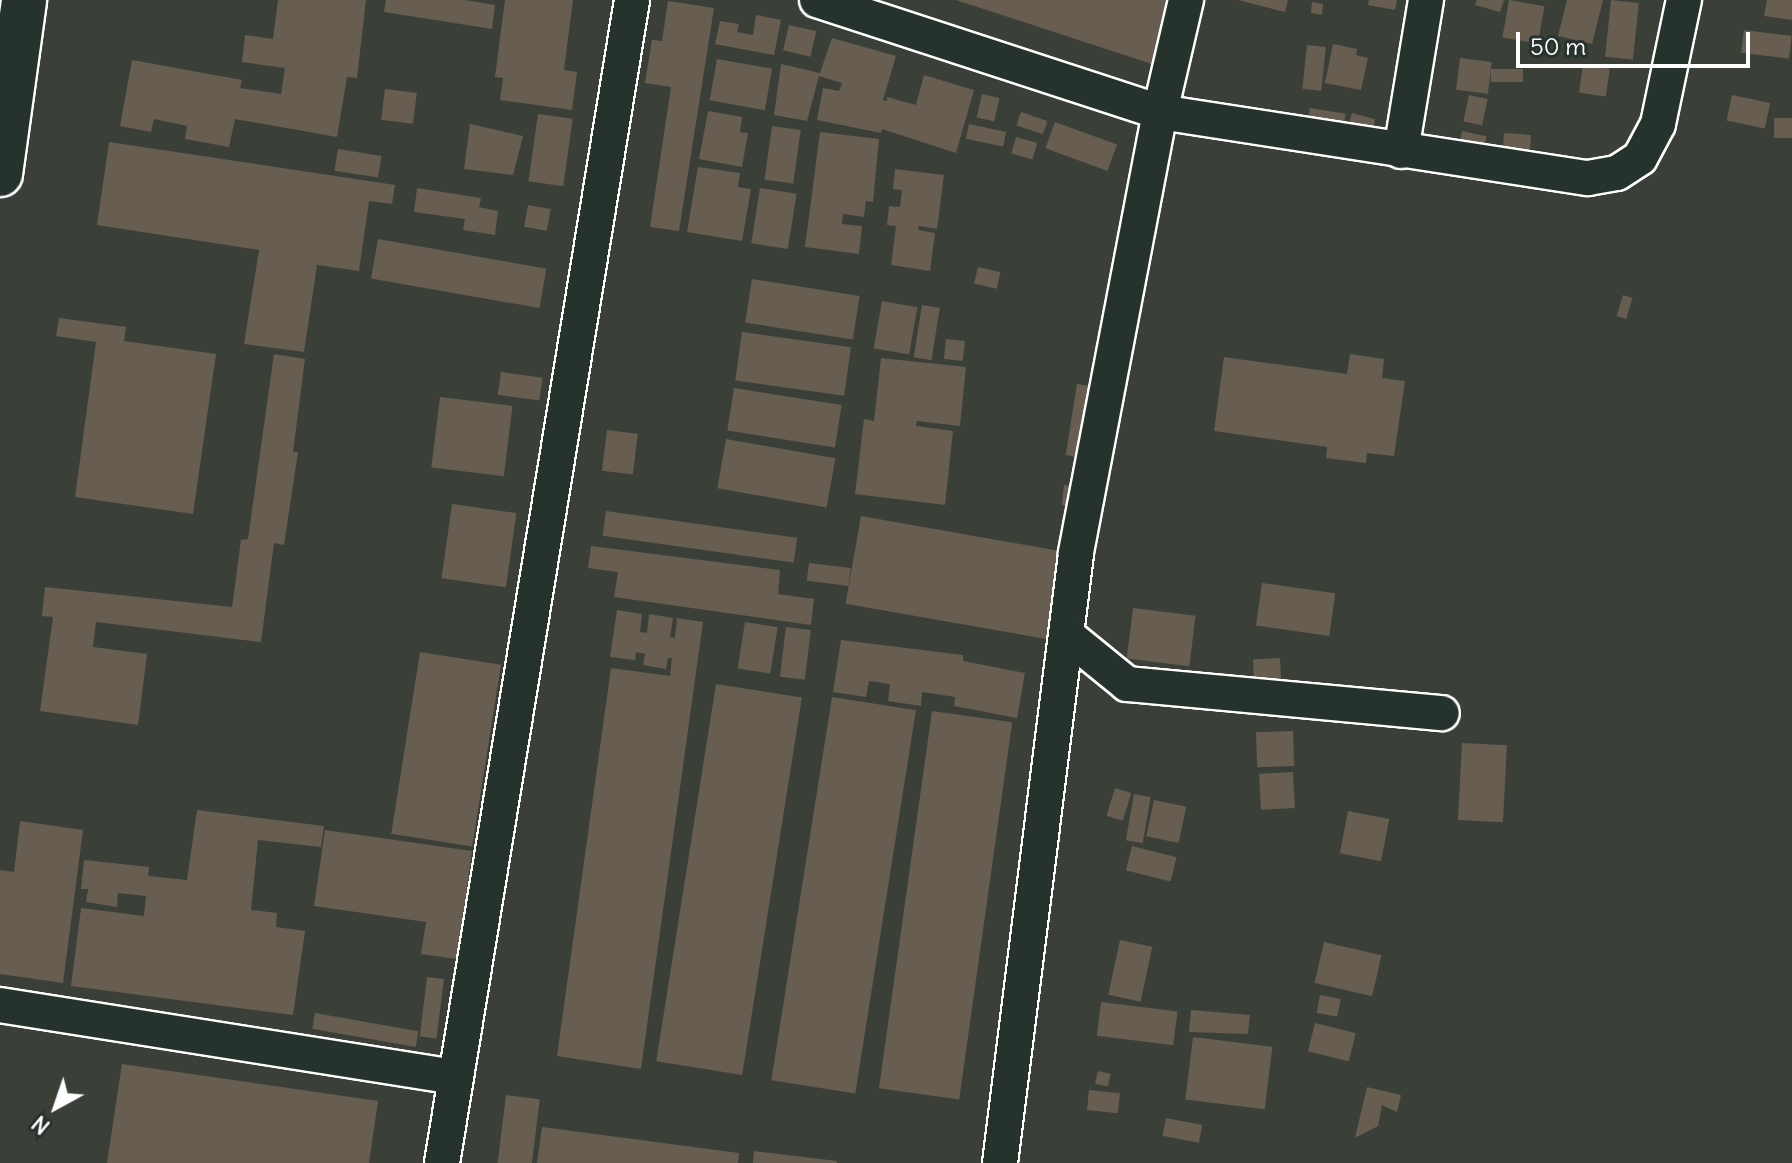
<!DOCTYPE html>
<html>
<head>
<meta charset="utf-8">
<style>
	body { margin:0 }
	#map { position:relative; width:1792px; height:1163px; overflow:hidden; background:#3a4038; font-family:Delius,sans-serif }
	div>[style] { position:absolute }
	.building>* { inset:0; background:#675d51; transform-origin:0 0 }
	.roads { filter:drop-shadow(2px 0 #fff) drop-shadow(-2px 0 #fff) drop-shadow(0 2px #fff) drop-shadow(0 -2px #fff) }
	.minor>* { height:34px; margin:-17px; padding:0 17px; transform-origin:17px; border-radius:17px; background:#26332d }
	.highway>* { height:44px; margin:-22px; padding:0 22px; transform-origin:22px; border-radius:22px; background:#26332d }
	span { translate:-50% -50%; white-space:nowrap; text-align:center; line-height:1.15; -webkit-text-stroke:6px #26332d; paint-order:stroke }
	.north { position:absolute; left:16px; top:1067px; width:80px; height:80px; -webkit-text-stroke:6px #26332d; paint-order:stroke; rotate:220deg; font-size:22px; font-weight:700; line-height:32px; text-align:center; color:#fff }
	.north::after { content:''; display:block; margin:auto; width:28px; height:36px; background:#fff; clip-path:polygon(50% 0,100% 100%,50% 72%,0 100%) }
	.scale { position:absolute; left:1516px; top:32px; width:234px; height:36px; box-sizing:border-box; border:4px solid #fff; border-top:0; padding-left:10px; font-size:24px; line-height:28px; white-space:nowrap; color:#fff; -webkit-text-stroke:6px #26332d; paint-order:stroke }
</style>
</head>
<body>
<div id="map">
	<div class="building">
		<div style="clip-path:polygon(278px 0,366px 0,357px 78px,347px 77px,337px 137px,235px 119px,229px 147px,185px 139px,187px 126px,154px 119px,151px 132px,120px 126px,132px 60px,242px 80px,240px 88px,281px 94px,285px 68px,242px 62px,245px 35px,273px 39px)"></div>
		<div style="clip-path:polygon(386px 0,465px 0,495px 5px,492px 29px,384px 12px)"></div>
		<div style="clip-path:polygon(505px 0,573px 0,564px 70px,577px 72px,572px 110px,500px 100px,503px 78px,495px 77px)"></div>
		<div style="clip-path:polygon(956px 0,1177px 0,1164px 68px)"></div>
		<div style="clip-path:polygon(1238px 0,1288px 0,1285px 12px)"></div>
		<div style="clip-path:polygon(1369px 0,1397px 0,1395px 10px,1368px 5px)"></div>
		<div style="clip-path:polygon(1477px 0,1504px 0,1500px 12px,1475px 5px)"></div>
		<div style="left:1509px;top:0;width:36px;height:38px;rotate:10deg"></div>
		<div style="clip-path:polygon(1567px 0,1603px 0,1592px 44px,1558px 36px)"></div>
		<div style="left:1611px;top:0;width:28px;height:57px;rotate:6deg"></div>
		<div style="clip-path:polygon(1767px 0,1792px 0,1792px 20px,1764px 16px)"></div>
		<div style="clip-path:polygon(668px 1px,714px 8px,679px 231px,650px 227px,671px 87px,645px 83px,652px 40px,662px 41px)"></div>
		<div style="clip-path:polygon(1312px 2px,1323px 4px,1322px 15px,1311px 13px)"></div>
		<div style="clip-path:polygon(756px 15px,781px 20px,774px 55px,715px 44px,720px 21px,739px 24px,737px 32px,753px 35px)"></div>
		<div style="left:789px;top:25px;width:28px;height:26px;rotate:13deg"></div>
		<div style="left:1744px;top:30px;width:48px;height:23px;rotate:7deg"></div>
		<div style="clip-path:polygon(832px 38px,896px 56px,883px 100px,887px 101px,887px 97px,916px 105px,924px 75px,974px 90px,956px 153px,882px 129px,881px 133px,817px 120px,823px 88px,839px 91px,842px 83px,819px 76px,807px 121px,774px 115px,781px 64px,820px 73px)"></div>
		<div style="clip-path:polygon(1333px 44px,1357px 49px,1356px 55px,1368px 58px,1361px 90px,1325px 83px)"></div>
		<div style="left:1307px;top:45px;width:19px;height:44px;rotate:6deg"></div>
		<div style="left:1460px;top:58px;width:32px;height:32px;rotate:7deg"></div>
		<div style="left:717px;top:59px;width:56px;height:42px;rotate:10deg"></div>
		<div style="left:1583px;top:65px;width:27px;height:28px;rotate:8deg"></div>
		<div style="left:1491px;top:69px;width:32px;height:13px"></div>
		<div style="left:385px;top:89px;width:32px;height:31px;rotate:7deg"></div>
		<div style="left:982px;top:94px;width:18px;height:24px;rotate:13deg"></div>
		<div style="left:1469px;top:95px;width:19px;height:27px;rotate:12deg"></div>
		<div style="left:1732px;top:95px;width:39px;height:26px;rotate:12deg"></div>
		<div style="left:1310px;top:108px;width:36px;height:15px;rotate:9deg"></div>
		<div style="clip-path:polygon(708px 111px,742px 117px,740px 132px,748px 133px,742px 167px,699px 159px)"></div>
		<div style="left:1021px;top:112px;width:28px;height:14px;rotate:19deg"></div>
		<div style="left:1352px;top:113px;width:24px;height:16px;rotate:15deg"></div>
		<div style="left:538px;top:114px;width:35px;height:68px;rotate:8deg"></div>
		<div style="left:1792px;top:118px;width:20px;height:18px;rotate:90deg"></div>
		<div style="left:1055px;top:122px;width:66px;height:28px;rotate:20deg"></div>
		<div style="clip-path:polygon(470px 124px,523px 136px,513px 175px,464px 169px)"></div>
		<div style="left:969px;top:124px;width:38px;height:15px;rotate:12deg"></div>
		<div style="left:772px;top:126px;width:29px;height:54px;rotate:8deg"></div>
		<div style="left:1462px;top:131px;width:25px;height:17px;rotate:12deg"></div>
		<div style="clip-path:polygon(820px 132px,879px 139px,873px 202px,866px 201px,864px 217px,843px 214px,842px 224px,862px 226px,859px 254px,805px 247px)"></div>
		<div style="left:1504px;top:133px;width:27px;height:20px;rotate:4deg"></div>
		<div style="left:1016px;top:137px;width:22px;height:17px;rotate:16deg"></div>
		<div style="clip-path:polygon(109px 142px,395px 185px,392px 204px,369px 201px,359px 271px,317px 265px,304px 352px,244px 344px,259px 250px,97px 225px)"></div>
		<div style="left:338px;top:149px;width:44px;height:22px;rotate:9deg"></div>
		<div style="clip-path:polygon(698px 167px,740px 173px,738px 187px,751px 189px,742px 241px,687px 232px)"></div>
		<div style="clip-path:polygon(895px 169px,944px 175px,937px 229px,919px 226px,918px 230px,935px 233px,930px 271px,891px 265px,896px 226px,887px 225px,889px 206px,900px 207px,902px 190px,893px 189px)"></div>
		<div style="clip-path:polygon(417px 188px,481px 198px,479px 207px,498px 211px,495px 235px,463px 230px,465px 219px,414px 212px)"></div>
		<div style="left:760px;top:188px;width:37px;height:56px;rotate:9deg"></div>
		<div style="left:528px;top:205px;width:23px;height:22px;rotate:10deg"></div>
		<div style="left:378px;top:239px;width:171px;height:40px;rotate:10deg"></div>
		<div style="left:978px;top:267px;width:23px;height:17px;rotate:13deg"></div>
		<div style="left:752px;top:279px;width:109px;height:44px;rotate:9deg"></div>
		<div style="left:1623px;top:295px;width:10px;height:22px;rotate:17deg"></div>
		<div style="left:882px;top:301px;width:36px;height:48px;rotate:10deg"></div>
		<div style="left:922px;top:305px;width:18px;height:53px;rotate:9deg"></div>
		<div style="clip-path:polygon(59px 318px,126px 327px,124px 341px,216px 354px,193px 514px,75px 497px,96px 342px,56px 336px)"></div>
		<div style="left:742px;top:332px;width:110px;height:49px;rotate:8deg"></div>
		<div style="left:946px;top:339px;width:19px;height:20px;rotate:6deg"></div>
		<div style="clip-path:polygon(274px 354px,305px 359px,293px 452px,298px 452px,284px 545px,274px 543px,261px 642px,96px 622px,93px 647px,147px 654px,138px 725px,40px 711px,53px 617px,42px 616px,45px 587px,232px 607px,241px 540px,248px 539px)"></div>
		<div style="clip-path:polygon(1350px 354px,1384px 359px,1382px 378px,1405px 381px,1394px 456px,1367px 453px,1366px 463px,1326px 458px,1327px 447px,1214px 431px,1224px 357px,1347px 374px)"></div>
		<div style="clip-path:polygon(881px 358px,966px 367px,960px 426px,917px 421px,916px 426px,953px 431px,945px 505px,855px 494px,864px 419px,874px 421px)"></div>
		<div style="left:501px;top:372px;width:42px;height:23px;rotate:8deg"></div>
		<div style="left:1077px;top:384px;width:18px;height:72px;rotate:9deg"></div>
		<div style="left:734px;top:388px;width:109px;height:43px;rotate:9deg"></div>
		<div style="left:440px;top:397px;width:73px;height:71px;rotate:7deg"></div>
		<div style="left:607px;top:430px;width:31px;height:41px;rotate:7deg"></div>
		<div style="left:726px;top:439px;width:111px;height:50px;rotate:10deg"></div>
		<div style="left:1064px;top:485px;width:18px;height:20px;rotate:6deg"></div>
		<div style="left:452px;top:504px;width:65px;height:75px;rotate:8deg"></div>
		<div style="left:606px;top:511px;width:193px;height:25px;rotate:8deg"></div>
		<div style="left:861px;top:516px;width:218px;height:89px;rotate:10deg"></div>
		<div style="clip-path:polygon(591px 546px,780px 570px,778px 594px,814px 599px,811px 625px,614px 597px,618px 572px,588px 568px)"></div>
		<div style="left:809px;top:563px;width:42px;height:18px;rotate:7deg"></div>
		<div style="left:1262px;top:583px;width:74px;height:43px;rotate:8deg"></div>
		<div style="left:1133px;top:608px;width:63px;height:51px;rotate:7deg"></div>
		<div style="clip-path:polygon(617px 610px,642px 614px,640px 632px,647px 633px,649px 614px,673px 618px,670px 637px,675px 638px,677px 618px,703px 622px,641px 1069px,557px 1056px,611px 668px,670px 676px,672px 658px,668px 658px,666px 669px,643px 665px,645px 654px,636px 652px,635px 660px,610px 657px)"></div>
		<div style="left:745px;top:622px;width:33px;height:47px;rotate:9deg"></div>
		<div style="left:786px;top:627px;width:25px;height:50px;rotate:7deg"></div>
		<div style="clip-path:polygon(841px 640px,963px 655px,963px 661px,1025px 673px,1017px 718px,954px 706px,955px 697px,922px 692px,921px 706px,888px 701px,890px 684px,869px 681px,866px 697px,833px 692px)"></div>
		<div style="left:420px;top:652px;width:82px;height:184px;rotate:9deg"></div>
		<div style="left:1280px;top:658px;width:21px;height:27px;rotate:87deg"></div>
		<div style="left:716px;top:684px;width:87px;height:382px;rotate:9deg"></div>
		<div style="left:832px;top:697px;width:85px;height:388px;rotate:9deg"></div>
		<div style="left:932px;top:711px;width:81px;height:381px;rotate:8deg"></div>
		<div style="left:1293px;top:731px;width:35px;height:37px;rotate:88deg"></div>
		<div style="left:1462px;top:743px;width:45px;height:77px;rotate:3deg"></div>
		<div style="left:1293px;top:772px;width:36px;height:34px;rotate:87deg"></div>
		<div style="left:1115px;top:788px;width:17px;height:29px;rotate:17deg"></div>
		<div style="left:1134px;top:794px;width:17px;height:47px;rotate:10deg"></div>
		<div style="left:1154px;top:800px;width:33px;height:37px;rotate:12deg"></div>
		<div style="clip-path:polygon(197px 810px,324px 826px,321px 847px,258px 840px,251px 910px,277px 913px,276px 927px,305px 931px,293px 1015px,71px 986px,81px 908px,144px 916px,146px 896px,118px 893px,117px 907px,86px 902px,88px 889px,81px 889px,84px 860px,149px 867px,148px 876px,187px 880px)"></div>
		<div style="left:1348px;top:811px;width:42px;height:43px;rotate:11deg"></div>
		<div style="clip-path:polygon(20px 821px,83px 830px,63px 983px,0 974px,0 870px,14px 872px)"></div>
		<div style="clip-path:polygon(325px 830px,472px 851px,457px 959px,421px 954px,426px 922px,314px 906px)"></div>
		<div style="left:1132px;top:846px;width:46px;height:25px;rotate:14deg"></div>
		<div style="left:1120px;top:940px;width:33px;height:56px;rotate:12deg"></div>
		<div style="left:1324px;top:942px;width:59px;height:42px;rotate:13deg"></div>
		<div style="left:427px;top:977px;width:17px;height:60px;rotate:7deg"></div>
		<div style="left:1320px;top:995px;width:21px;height:18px;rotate:11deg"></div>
		<div style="left:1101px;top:1002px;width:77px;height:34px;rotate:7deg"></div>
		<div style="clip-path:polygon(1191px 1010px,1250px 1015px,1248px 1034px,1189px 1032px)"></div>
		<div style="left:315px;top:1013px;width:105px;height:16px;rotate:10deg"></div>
		<div style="left:1315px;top:1023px;width:42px;height:29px;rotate:14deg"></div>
		<div style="left:1193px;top:1037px;width:80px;height:63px;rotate:7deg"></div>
		<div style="clip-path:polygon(122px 1064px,378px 1101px,369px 1163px,107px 1163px)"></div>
		<div style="left:1098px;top:1071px;width:13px;height:13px;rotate:13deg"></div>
		<div style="clip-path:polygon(1367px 1087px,1401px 1095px,1397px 1112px,1382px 1105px,1378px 1126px,1355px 1138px)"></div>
		<div style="left:1089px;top:1090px;width:31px;height:20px;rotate:6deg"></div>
		<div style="left:506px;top:1095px;width:34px;height:69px;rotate:7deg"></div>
		<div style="left:1166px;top:1118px;width:37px;height:18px;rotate:11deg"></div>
		<div style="clip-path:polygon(542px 1127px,739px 1153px,738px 1163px,537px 1163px)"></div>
		<div style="clip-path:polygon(754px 1151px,837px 1161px,837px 1163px,753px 1163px)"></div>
	</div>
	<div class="roads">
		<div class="minor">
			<div style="left:817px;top:0;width:361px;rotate:18.1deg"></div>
			<div style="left:1160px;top:112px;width:450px;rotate:100.8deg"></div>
			<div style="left:1076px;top:554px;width:614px;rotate:97.11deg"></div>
			<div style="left:1186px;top:0;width:115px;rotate:103.1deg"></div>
			<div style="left:1160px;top:112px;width:433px;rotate:8.8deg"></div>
			<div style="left:1588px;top:178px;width:29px;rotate:-10deg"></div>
			<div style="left:1617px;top:173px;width:27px;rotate:-33deg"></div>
			<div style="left:1640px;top:158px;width:38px;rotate:-62deg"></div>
			<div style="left:1658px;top:124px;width:127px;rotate:-78.2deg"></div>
			<div style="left:1401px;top:151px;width:153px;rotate:-80.6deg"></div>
			<div style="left:1068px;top:636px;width:76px;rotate:39.1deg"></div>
			<div style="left:1127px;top:684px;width:316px;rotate:5.3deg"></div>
			<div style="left:0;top:1005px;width:461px;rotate:9deg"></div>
			<div style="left:442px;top:1163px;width:1178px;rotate:-80.72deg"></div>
		</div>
		<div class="highway">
			<div style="left:0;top:174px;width:176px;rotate:-82.1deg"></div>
		</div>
	</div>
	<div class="north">N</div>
	<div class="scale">50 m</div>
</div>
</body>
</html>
